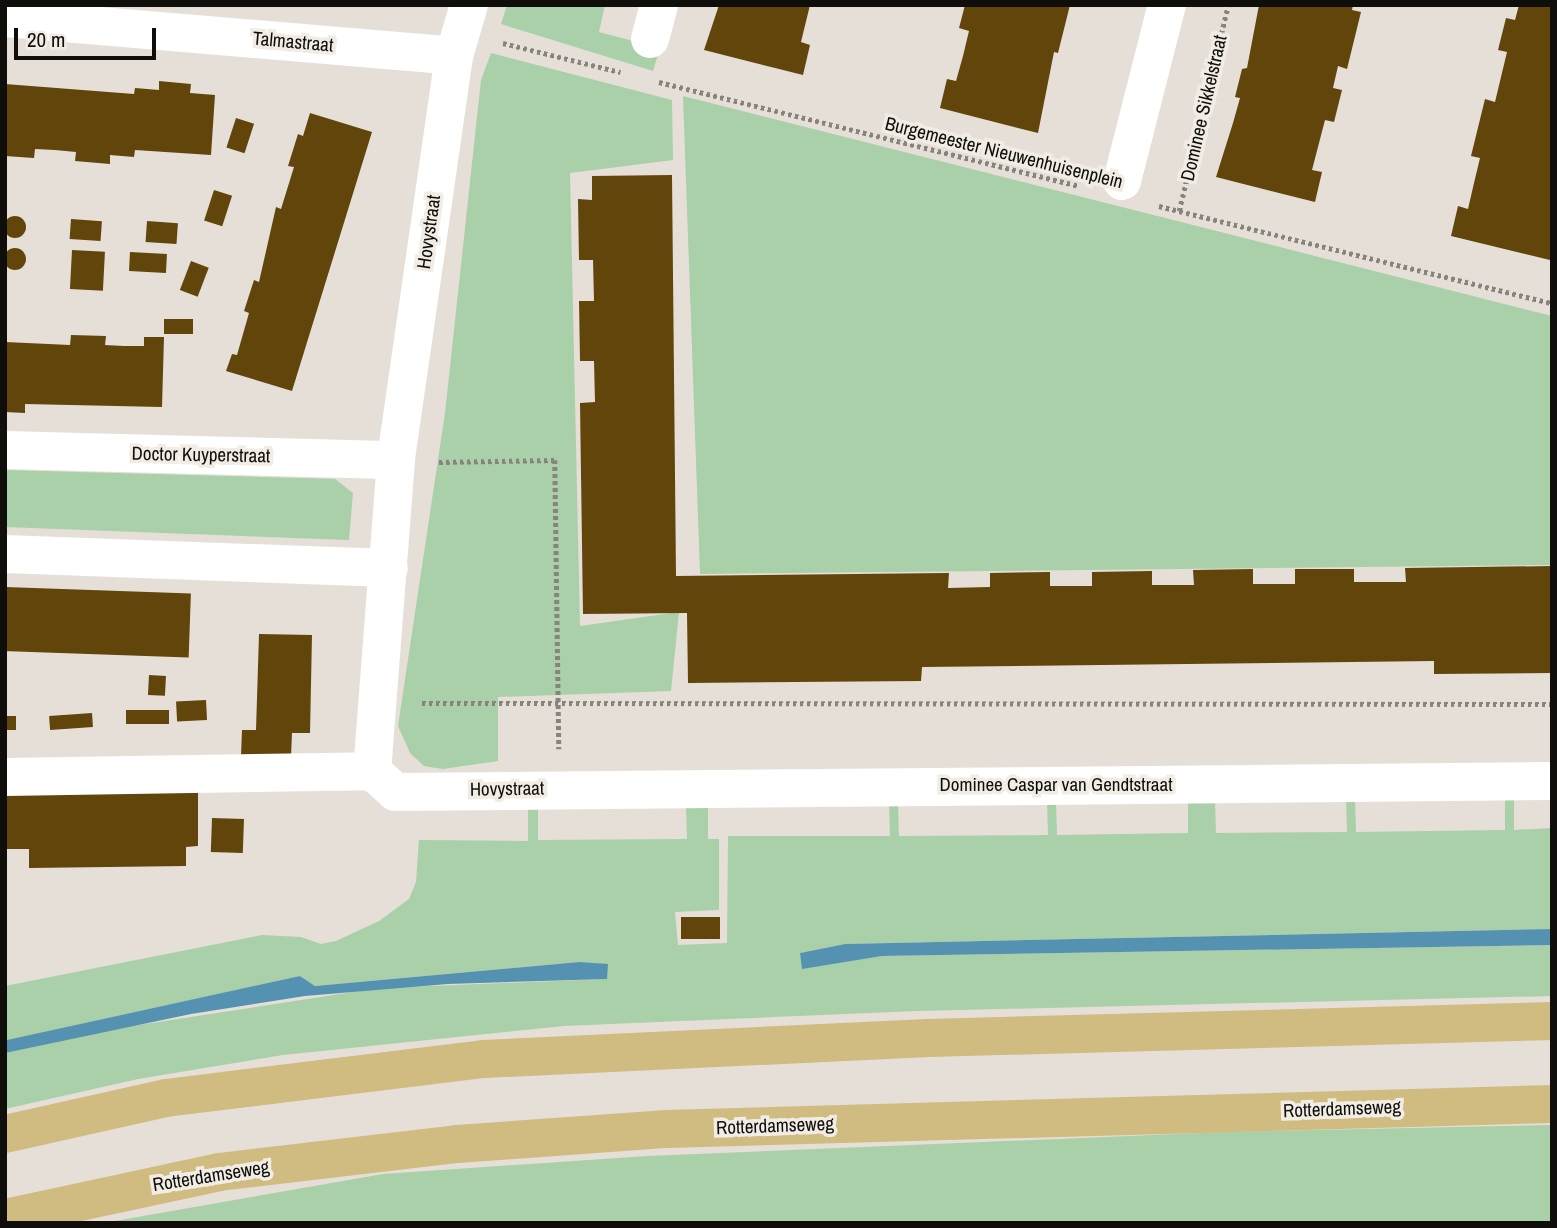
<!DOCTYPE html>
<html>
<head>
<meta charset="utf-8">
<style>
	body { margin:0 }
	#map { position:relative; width:1557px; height:1228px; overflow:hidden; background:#e5dfd7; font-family:"Archivo Narrow",sans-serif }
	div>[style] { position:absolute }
	.green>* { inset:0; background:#a9d0a8 }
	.water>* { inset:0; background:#5592b2 }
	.building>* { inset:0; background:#61450a; transform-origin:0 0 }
	.round { border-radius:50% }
	.path>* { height:4.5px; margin-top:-2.25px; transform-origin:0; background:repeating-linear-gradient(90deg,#87847e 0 3.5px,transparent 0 7px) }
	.minor>* { height:38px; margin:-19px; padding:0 19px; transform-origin:19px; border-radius:19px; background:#fff }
	.major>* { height:38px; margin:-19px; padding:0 19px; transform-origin:19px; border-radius:19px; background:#d0bb80 }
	span { translate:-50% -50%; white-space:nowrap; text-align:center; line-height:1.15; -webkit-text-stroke:7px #f2ede4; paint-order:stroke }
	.street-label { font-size:19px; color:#0f0e0b }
	.frame { position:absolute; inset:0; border:7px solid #0f0e0b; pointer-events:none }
	.scale { position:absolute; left:14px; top:28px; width:142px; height:32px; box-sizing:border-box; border:4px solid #0f0e0b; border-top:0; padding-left:9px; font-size:21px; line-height:24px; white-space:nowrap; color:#0f0e0b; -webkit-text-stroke:5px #f2ede4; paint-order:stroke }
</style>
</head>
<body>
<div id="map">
	<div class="green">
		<div style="clip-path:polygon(507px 5px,605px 5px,599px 32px,660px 48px,653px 71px,501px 24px)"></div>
		<div style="clip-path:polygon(491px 53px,672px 100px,673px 160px,570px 173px,580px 626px,679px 612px,671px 691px,498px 697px,498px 761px,443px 769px,424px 766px,410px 753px,398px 726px,445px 413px,481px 80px)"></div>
		<div style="clip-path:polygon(683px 96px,1552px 316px,1552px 565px,700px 574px)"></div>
		<div style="clip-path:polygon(5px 470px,335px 479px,353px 493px,349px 540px,5px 527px)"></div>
		<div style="clip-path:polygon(1505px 797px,1514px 797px,1514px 830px,1552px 828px,1552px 929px,845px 944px,800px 953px,803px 968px,882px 956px,1552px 945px,1552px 996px,917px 1011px,564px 1026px,283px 1055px,138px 1079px,5px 1109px,5px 1053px,113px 1029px,379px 988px,606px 979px,579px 962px,315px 986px,300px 976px,5px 1041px,5px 986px,262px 935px,301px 937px,321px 944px,336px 941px,379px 921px,409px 899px,416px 882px,419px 840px,528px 841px,528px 808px,538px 808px,538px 840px,687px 839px,686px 806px,708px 806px,708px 839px,719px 839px,719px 910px,675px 912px,678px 945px,727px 943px,728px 836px,890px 836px,889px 804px,898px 804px,899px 836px,1048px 835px,1047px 802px,1056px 802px,1057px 835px,1188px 833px,1188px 801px,1215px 801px,1216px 833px,1347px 832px,1346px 799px,1355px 799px,1356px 832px,1505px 830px)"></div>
		<div style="clip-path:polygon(1552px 1125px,1552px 1223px,103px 1223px,383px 1174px,647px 1156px,1224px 1132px)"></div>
	</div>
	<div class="water">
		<div style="clip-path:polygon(1552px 929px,1552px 945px,882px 956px,802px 969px,800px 953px,845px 944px)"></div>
		<div style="clip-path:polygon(579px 962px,608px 964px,607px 979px,448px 984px,305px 996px,191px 1014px,5px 1053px,7px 1040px,300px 976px,315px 986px)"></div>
	</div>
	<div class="building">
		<div style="clip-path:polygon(719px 5px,810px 5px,801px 42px,810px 45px,803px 75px,704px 50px)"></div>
		<div style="clip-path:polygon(965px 5px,1070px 5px,1058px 53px,1054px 52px,1038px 133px,940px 108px,947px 79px,956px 81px,963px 56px,969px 31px,959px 28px)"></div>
		<div style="clip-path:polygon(1259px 5px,1353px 5px,1352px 10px,1361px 12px,1347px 69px,1338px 66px,1333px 88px,1342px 90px,1334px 122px,1325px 120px,1312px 170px,1322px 172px,1315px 202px,1216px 177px,1233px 123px,1240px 98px,1235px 97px,1242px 69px,1247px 68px)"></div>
		<div style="clip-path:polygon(1519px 5px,1552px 5px,1550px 260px,1451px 236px,1458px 206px,1468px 209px,1474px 183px,1480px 158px,1471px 156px,1485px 99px,1495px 102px,1507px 52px,1498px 50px,1506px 18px,1515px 20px)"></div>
		<div style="clip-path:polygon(159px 81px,191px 84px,190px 93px,215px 95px,211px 155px,135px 150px,134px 157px,110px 155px,110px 164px,75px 161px,76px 152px,55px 150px,35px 149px,34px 158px,5px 156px,5px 84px,134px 94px,135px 88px,159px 90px)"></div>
		<div style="clip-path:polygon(310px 113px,372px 132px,292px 391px,226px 371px,232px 354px,237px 355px,249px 313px,244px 311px,254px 280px,259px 282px,276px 207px,281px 209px,294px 167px,288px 166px,298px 134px,303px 136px)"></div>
		<div style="left:236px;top:118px;width:19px;height:31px;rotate:18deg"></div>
		<div style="clip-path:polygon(672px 175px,676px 576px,949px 573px,948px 588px,990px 587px,990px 573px,1050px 572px,1050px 586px,1092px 586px,1092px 572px,1152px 571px,1152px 585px,1194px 585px,1193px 570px,1253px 569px,1253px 584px,1295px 584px,1295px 569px,1354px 569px,1354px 582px,1406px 582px,1405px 568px,1552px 566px,1552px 673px,1434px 674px,1434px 661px,922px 667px,921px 681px,688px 683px,687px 613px,583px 614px,580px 403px,595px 402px,594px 361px,580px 361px,579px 301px,594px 301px,593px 260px,579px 260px,578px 199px,592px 200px,592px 176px)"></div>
		<div style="left:214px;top:190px;width:19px;height:32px;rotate:18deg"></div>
		<div class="round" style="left:4px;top:216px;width:22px;height:22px"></div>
		<div style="left:71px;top:219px;width:31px;height:20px;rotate:4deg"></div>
		<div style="left:147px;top:221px;width:31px;height:21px;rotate:4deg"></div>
		<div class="round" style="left:4px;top:248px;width:22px;height:22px"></div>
		<div style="left:72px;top:250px;width:33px;height:39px;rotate:3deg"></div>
		<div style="left:130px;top:252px;width:37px;height:19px;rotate:3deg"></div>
		<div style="left:191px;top:261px;width:19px;height:31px;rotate:21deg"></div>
		<div style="left:164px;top:319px;width:29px;height:15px"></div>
		<div style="clip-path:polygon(71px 335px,106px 336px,105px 345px,124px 346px,144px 346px,144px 337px,164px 337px,162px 407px,25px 404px,25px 413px,5px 412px,5px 342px,70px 345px)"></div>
		<div style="left:5px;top:587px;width:186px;height:64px;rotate:2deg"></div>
		<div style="clip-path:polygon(259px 634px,312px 635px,310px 733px,292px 733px,291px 757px,241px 756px,242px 730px,256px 730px)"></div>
		<div style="left:149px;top:675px;width:17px;height:20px;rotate:3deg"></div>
		<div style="left:206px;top:700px;width:20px;height:30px;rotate:87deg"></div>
		<div style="left:169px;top:710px;width:14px;height:43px;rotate:90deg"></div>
		<div style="left:92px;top:713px;width:14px;height:43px;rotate:86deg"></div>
		<div style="left:5px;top:716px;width:11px;height:14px"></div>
		<div style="clip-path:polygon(198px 789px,198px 846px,186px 847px,186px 866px,29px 868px,29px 849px,5px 849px,5px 791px)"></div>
		<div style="left:212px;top:818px;width:32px;height:34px;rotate:2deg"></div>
		<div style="left:681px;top:917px;width:39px;height:22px"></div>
	</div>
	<div class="path">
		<div style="left:503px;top:43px;width:121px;rotate:13.9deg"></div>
		<div style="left:659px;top:82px;width:433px;rotate:13.9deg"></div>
		<div style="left:1159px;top:206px;width:405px;rotate:13.9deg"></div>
		<div style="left:1179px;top:211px;width:212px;rotate:-76.6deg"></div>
		<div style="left:439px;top:462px;width:116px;rotate:-1deg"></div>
		<div style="left:555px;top:460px;width:289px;rotate:89.2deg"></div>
		<div style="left:422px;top:703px;width:1130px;rotate:0.05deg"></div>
	</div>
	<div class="minor">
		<div style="left:469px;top:5px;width:53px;rotate:106.4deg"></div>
		<div style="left:454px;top:56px;width:408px;rotate:98.2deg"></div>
		<div style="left:396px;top:460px;width:312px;rotate:94.4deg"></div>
		<div style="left:372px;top:771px;width:31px;rotate:42deg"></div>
		<div style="left:395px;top:792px;width:1157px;rotate:-0.54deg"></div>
		<div style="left:5px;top:18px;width:451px;rotate:4.8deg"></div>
		<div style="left:650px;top:39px;width:35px;rotate:-75deg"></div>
		<div style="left:1122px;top:181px;width:182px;rotate:-75.7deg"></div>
		<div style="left:5px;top:450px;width:391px;rotate:1.5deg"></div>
		<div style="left:5px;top:554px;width:384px;rotate:2.1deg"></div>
		<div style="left:5px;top:777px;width:367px;rotate:-0.9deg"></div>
	</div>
	<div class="major">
		<div style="left:5px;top:1134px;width:165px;rotate:-12.6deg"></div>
		<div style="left:166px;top:1098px;width:320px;rotate:-7deg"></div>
		<div style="left:484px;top:1059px;width:445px;rotate:-2.7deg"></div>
		<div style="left:929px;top:1038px;width:623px;rotate:-1.56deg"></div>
		<div style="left:5px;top:1218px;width:219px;rotate:-12.1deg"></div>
		<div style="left:219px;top:1172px;width:240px;rotate:-6.7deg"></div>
		<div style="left:457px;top:1144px;width:211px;rotate:-4.1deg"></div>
		<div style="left:667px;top:1129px;width:885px;rotate:-1.62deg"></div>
	</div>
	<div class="street-label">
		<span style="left:293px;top:42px;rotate:5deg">Talmastraat</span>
		<span style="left:1204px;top:108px;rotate:-77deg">Dominee Sikkelstraat</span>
		<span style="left:1004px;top:153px;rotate:14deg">Burgemeester Nieuwenhuisenplein</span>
		<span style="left:429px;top:232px;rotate:-82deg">Hovystraat</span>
		<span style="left:201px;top:455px;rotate:1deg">Doctor Kuyperstraat</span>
		<span style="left:1056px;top:785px">Dominee Caspar van Gendtstraat</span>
		<span style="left:507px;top:789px;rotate:-1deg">Hovystraat</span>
		<span style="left:1342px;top:1109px;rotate:-2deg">Rotterdamseweg</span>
		<span style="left:775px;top:1126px;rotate:-2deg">Rotterdamseweg</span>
		<span style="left:211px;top:1176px;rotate:-9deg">Rotterdamseweg</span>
	</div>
	<div class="frame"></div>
	<div class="scale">20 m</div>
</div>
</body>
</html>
